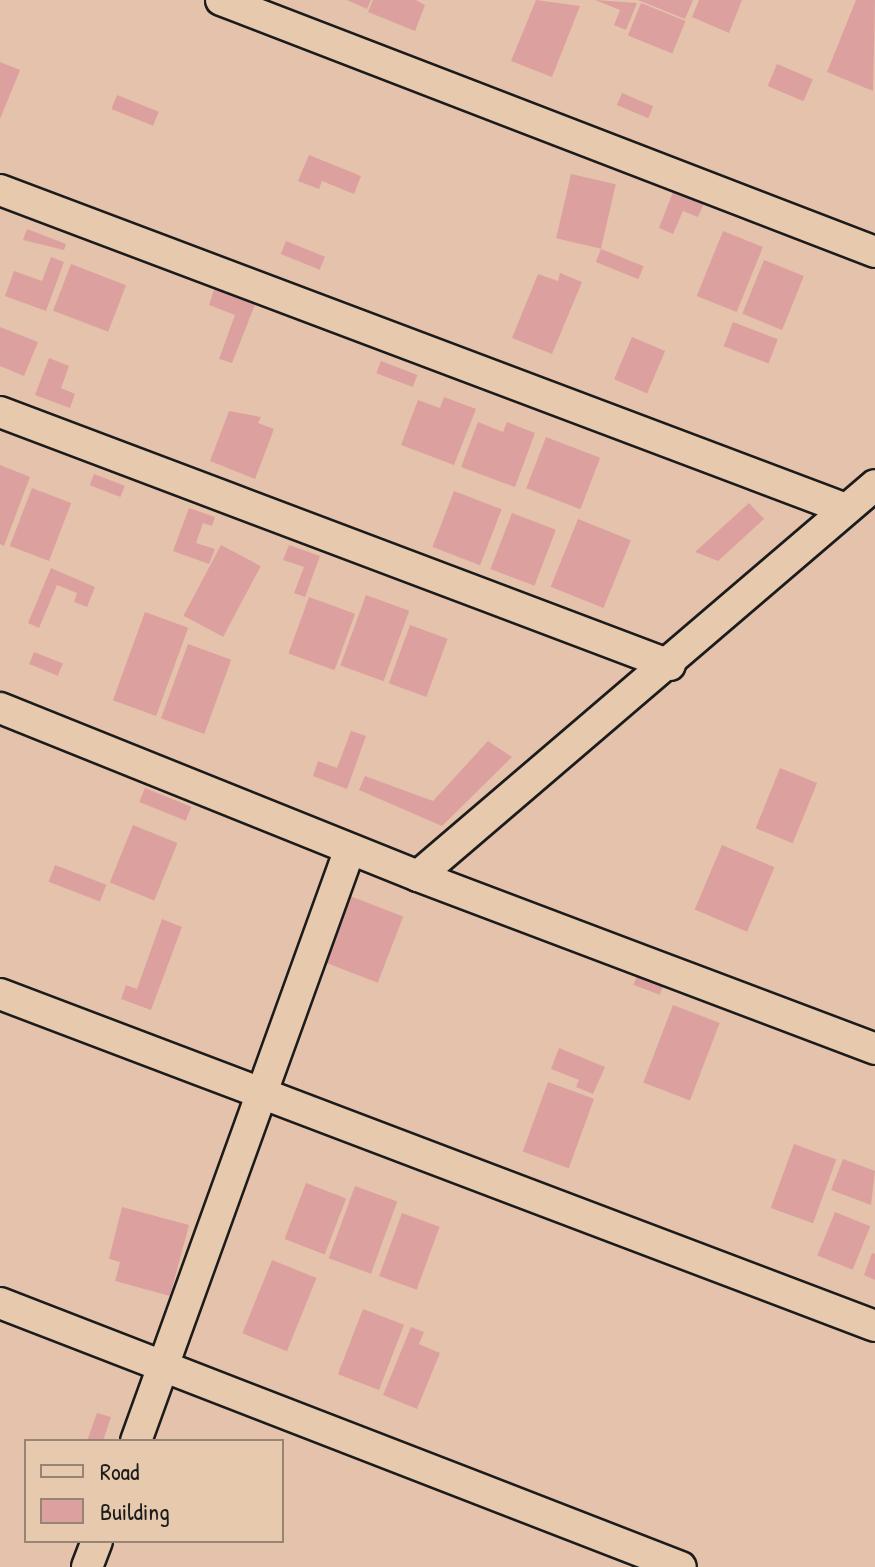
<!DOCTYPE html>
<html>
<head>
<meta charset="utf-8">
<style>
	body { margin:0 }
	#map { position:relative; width:875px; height:1567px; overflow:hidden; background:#e5c2ab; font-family:"Patrick Hand",sans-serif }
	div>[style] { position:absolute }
	.building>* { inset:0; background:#dca19f; transform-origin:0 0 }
	.roads { filter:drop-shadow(2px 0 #1c1c1c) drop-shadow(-2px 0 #1c1c1c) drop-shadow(0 2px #1c1c1c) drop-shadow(0 -2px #1c1c1c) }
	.minor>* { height:30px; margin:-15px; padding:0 15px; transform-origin:15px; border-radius:15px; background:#e7caae }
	span { translate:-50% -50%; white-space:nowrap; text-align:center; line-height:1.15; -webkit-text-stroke:6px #e7caae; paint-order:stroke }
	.legend { position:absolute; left:24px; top:1439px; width:260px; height:104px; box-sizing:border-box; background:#e7caae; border:2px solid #968474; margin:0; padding:10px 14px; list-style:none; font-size:24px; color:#1c1c1c }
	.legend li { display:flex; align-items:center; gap:16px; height:40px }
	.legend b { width:40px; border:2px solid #968474 }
</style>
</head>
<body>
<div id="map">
	<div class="building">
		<div style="clip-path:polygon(347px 0,371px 0,367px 9px)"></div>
		<div style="clip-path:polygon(373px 0,416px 0,425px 5px,415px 31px,368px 12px)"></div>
		<div style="clip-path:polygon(536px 0,580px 6px,552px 77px,511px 61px)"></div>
		<div style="clip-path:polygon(595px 0,637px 3px,626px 30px,614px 25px,620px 10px)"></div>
		<div style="clip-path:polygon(638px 0,693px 0,685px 19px)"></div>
		<div style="clip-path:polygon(699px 0,742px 0,729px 33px,692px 17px)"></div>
		<div style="clip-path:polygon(856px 0,875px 0,873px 91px,827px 72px)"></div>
		<div style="left:641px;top:3px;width:48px;height:35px;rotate:22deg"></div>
		<div style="clip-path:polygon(0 62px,20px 70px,0 119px)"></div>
		<div style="left:777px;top:64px;width:39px;height:24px;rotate:23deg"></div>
		<div style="left:622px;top:93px;width:34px;height:13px;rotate:23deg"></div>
		<div style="left:117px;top:95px;width:45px;height:15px;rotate:22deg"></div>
		<div style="clip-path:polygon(309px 155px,361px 176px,354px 194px,322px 181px,319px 189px,298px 181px)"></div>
		<div style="left:571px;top:174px;width:46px;height:66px;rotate:13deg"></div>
		<div style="clip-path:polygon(676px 184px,705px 201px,698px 217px,683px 211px,673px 234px,659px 228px)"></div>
		<div style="clip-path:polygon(27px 229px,66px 244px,64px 250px,23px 240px)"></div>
		<div style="left:723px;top:231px;width:43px;height:70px;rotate:22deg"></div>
		<div style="left:286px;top:241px;width:42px;height:14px;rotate:22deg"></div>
		<div style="left:601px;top:249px;width:46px;height:14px;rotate:22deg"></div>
		<div style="clip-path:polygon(51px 257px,64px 262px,46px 311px,5px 296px,14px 271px,42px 281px)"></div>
		<div style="left:764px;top:260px;width:43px;height:58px;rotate:22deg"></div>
		<div style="left:71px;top:264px;width:59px;height:50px;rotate:21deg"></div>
		<div style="clip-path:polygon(560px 273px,582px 282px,552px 354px,512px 338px,538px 274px,558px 281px)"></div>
		<div style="clip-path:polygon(215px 287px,256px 302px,232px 363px,219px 359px,235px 315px,209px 305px)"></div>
		<div style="left:733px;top:322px;width:48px;height:26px;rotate:21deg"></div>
		<div style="clip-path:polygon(0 327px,38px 342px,24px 376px,0 366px)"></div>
		<div style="left:632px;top:337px;width:36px;height:46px;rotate:23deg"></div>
		<div style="clip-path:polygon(49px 358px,69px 366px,61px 388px,75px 394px,70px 408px,35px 395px)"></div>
		<div style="left:381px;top:361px;width:39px;height:13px;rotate:21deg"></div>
		<div style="clip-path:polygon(444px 397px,476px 409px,454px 465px,401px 445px,418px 400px,440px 408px)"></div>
		<div style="clip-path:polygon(229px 411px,261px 417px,258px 423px,274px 429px,255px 479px,210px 461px)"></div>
		<div style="clip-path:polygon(478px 422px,503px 432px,507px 422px,535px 433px,515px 487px,461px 467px)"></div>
		<div style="left:546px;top:437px;width:58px;height:55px;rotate:21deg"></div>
		<div style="clip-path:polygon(0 465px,30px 477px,4px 546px,0 544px)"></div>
		<div style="left:94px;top:474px;width:33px;height:12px;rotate:21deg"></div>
		<div style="left:32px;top:488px;width:42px;height:62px;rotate:21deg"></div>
		<div style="left:454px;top:491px;width:51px;height:60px;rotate:21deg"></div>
		<div style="clip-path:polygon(749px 503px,764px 519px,718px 561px,695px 552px)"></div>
		<div style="clip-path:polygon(189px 508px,215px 517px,212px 526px,203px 523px,196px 543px,215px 549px,209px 564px,173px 551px)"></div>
		<div style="left:512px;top:513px;width:47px;height:60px;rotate:21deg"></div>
		<div style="left:578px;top:519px;width:57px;height:73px;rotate:22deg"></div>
		<div style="left:221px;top:545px;width:45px;height:80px;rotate:28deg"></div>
		<div style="clip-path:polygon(289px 545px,320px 556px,305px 597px,294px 593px,304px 567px,283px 560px)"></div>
		<div style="clip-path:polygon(51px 568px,95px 587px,87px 607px,74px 602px,77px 593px,57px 585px,39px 628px,28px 623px)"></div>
		<div style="left:366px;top:595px;width:46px;height:75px;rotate:20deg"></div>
		<div style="left:309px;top:597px;width:49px;height:60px;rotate:20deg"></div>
		<div style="left:145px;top:612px;width:46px;height:94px;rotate:20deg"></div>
		<div style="left:410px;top:625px;width:40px;height:62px;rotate:20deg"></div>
		<div style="left:188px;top:644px;width:46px;height:79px;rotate:20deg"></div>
		<div style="left:34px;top:652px;width:31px;height:13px;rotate:22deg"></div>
		<div style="clip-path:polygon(351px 731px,366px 736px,347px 789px,313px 776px,318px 761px,337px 768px)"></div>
		<div style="clip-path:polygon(488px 741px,512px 757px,442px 826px,359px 790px,365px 776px,433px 801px)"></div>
		<div style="left:780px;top:768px;width:40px;height:65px;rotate:22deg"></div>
		<div style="left:145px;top:788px;width:50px;height:15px;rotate:22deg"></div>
		<div style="left:133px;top:825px;width:48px;height:62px;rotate:22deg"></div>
		<div style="left:722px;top:845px;width:57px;height:70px;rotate:23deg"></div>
		<div style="left:55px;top:865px;width:55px;height:18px;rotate:21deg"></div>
		<div style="left:350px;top:896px;width:57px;height:71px;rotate:21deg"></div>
		<div style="clip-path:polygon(162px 919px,182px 927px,151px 1010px,121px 999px,126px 985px,137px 989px)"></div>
		<div style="left:640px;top:968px;width:28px;height:18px;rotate:21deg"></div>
		<div style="left:673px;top:1005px;width:50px;height:83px;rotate:21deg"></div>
		<div style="clip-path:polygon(559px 1048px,605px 1067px,593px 1094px,576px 1087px,579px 1080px,551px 1069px)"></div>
		<div style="left:548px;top:1082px;width:49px;height:74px;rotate:20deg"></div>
		<div style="left:794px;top:1144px;width:45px;height:68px;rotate:20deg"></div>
		<div style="clip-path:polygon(843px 1159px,875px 1171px,871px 1205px,831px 1190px)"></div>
		<div style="left:306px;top:1183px;width:43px;height:60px;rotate:21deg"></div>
		<div style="left:355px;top:1186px;width:45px;height:77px;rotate:20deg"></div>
		<div style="clip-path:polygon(122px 1207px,189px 1225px,170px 1296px,115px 1281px,120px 1262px,109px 1259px)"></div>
		<div style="left:835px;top:1212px;width:38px;height:47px;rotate:22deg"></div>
		<div style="left:402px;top:1213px;width:40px;height:67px;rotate:20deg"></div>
		<div style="clip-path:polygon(872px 1253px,875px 1254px,875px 1280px,864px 1275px)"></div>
		<div style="left:272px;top:1260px;width:48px;height:79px;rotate:22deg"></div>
		<div style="left:363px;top:1309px;width:44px;height:70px;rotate:21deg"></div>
		<div style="clip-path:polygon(411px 1327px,424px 1332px,419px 1344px,440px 1353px,417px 1409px,383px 1395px)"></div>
		<div style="clip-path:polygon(97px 1413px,111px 1417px,103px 1441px,87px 1441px)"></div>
	</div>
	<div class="roads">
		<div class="minor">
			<div style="left:221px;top:0;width:701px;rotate:21.07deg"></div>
			<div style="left:0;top:190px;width:904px;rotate:20.66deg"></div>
			<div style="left:0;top:412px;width:716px;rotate:20.69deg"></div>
			<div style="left:0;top:708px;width:450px;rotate:21.9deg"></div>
			<div style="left:418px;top:876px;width:489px;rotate:20.7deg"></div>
			<div style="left:418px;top:876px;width:601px;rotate:-40.55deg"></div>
			<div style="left:0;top:994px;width:936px;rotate:20.78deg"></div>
			<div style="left:0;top:1303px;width:730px;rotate:21.19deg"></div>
			<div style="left:136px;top:1441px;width:629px;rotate:-70.13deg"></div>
			<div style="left:87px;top:1567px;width:28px;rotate:-69deg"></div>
		</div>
	</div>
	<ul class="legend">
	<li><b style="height:10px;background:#e7caae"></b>Road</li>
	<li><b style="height:22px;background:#dca19f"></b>Building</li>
	</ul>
</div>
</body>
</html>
